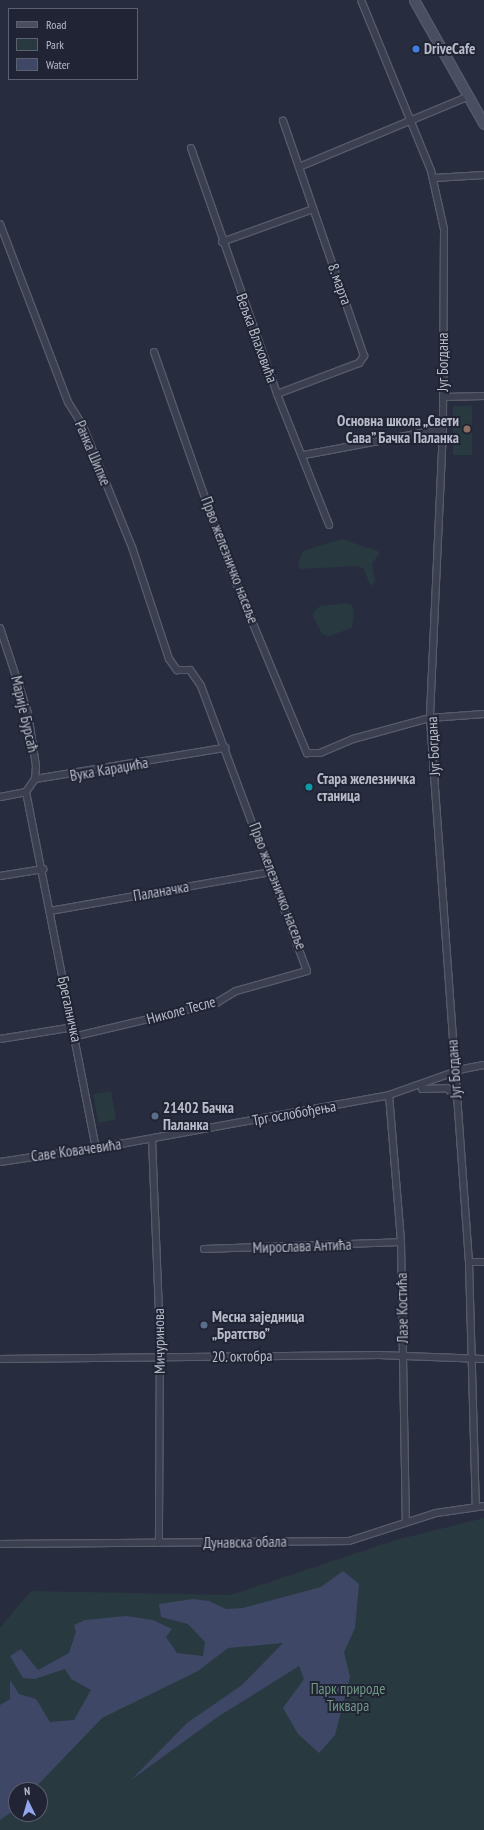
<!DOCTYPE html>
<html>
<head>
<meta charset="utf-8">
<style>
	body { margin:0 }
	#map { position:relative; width:484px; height:1830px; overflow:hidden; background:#272d3f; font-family:"PT Sans Narrow",sans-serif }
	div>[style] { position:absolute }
	.green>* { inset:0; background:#293940; transform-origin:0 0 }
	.water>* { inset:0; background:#3e4766 }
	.roads { filter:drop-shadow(1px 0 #565a69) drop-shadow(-1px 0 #565a69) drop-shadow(0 1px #565a69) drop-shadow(0 -1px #565a69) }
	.minor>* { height:6px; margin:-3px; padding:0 3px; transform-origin:3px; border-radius:3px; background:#3b3f4f }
	.secondary>* { height:9px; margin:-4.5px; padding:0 4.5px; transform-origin:4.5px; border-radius:4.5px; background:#494e61 }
	.dots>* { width:11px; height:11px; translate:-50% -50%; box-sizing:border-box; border:2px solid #202434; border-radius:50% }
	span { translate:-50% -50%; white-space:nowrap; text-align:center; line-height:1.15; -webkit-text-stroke:4px #202434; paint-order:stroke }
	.poi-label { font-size:15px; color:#b8bbc9; font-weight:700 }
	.left { translate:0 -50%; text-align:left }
	.right { translate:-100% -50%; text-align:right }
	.street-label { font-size:15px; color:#b8bbc9 }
	.park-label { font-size:15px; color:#709882 }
	.legend { position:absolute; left:8px; top:8px; width:130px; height:72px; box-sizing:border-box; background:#202434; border:1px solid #5d6070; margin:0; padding:5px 7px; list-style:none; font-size:12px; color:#b8bbc9 }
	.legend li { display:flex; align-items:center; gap:8px; height:20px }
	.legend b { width:20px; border:1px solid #5d6070 }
	.north { position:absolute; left:8px; top:1782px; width:40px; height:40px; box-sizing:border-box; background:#202434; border:1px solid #5d6070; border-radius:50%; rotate:355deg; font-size:11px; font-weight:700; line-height:16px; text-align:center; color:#b8bbc9 }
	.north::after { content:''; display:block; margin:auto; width:14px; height:18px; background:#95a6f1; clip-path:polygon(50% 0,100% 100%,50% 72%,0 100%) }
</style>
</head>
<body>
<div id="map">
	<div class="green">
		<div style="left:453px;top:406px;width:19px;height:49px"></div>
		<div style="clip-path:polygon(342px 539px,380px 552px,372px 564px,375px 580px,371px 587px,364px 569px,357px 566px,300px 569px,298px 563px,303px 551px)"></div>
		<div style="clip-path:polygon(346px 603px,352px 605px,354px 613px,352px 628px,329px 636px,322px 634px,312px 614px,320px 606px)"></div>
		<div style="left:111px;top:1091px;width:29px;height:18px;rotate:80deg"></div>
		<div style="clip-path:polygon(evenodd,484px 1518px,484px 1830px,0 1830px,0 1628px,31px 1591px,231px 1595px,396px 1540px,484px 1518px,16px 1790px,40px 1790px,40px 1814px,16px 1814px,16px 1790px)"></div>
	</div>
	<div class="water">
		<div style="clip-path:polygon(343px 1571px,359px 1584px,355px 1628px,344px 1652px,350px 1677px,335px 1735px,319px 1753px,298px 1734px,283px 1708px,304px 1679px,299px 1666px,219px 1716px,131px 1780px,187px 1723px,242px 1685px,283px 1643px,228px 1648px,198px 1671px,102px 1718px,33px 1790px,16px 1790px,16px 1809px,0 1820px,0 1705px,10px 1699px,10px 1680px,19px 1694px,36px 1699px,50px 1722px,74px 1720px,91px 1690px,71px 1679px,65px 1669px,35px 1679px,23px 1678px,10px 1656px,21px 1649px,38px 1670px,69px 1653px,76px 1632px,74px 1625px,85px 1620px,126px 1616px,153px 1620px,172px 1629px,166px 1637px,177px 1653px,203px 1656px,205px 1642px,188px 1624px,161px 1617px,159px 1604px,193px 1599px,209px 1601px,226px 1609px,243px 1608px,321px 1587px)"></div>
	</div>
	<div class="roads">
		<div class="minor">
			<div style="left:361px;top:0;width:185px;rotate:67.7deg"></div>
			<div style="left:431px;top:171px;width:59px;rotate:77.4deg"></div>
			<div style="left:444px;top:229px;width:200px;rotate:90.3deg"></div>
			<div style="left:443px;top:429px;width:289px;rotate:92.6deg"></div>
			<div style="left:430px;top:718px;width:545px;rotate:85.9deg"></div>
			<div style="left:469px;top:1262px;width:245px;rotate:88.4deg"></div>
			<div style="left:191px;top:148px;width:261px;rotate:70.7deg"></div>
			<div style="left:277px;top:394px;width:141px;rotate:68.3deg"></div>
			<div style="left:299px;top:167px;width:182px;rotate:-22.6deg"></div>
			<div style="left:434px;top:178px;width:50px;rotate:-3.4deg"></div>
			<div style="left:0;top:224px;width:191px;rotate:69.1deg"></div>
			<div style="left:68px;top:402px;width:26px;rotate:58deg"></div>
			<div style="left:82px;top:424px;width:133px;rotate:67.9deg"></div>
			<div style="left:132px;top:547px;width:118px;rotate:71.7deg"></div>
			<div style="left:169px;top:659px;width:14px;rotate:54deg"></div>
			<div style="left:177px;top:670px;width:13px"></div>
			<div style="left:190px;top:670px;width:19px;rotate:55deg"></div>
			<div style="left:201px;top:686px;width:304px;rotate:69.6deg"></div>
			<div style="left:307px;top:971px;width:74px;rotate:164.3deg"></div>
			<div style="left:236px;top:991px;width:23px;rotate:149deg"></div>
			<div style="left:216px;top:1003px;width:144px;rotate:166.7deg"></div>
			<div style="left:222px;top:242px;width:97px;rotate:-19.9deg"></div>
			<div style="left:154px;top:352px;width:227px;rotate:70.7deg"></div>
			<div style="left:229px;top:566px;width:203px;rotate:67.4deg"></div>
			<div style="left:307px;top:753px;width:13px"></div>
			<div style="left:320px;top:753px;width:36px;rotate:-23deg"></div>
			<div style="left:353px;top:739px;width:80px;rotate:-15.3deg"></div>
			<div style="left:430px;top:718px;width:54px;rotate:-4.2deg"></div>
			<div style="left:277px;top:394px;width:88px;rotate:-20.7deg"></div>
			<div style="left:359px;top:363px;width:9px;rotate:-54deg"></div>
			<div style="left:364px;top:356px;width:249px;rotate:-109deg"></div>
			<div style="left:443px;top:397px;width:41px;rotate:-1.4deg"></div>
			<div style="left:304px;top:455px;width:141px;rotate:-10.6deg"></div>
			<div style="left:0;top:628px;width:89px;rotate:71.8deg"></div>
			<div style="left:28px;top:713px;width:54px;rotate:81.4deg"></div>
			<div style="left:36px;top:766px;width:13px;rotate:94deg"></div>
			<div style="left:35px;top:779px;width:16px;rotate:125deg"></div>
			<div style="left:26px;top:792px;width:26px;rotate:169deg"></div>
			<div style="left:35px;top:779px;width:193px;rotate:-9.3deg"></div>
			<div style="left:26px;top:792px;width:363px;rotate:78.9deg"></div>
			<div style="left:0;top:876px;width:44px;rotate:-9.2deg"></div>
			<div style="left:50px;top:911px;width:225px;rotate:-10deg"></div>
			<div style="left:0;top:1039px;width:75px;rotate:-9.2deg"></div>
			<div style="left:422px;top:1089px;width:25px;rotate:-2deg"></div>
			<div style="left:447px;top:1088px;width:11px;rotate:45deg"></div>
			<div style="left:389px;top:1095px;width:147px;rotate:85.3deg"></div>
			<div style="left:401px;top:1242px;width:280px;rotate:89deg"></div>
			<div style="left:152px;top:1139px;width:197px;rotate:87.7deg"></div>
			<div style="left:160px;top:1336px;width:207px;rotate:90.3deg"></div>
			<div style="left:0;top:1162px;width:127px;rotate:-8.6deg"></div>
			<div style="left:126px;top:1143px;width:267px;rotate:-10.3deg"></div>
			<div style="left:389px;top:1095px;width:78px;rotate:-19.4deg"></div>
			<div style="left:463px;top:1069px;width:21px;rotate:-11deg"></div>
			<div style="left:204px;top:1249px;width:197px;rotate:-2deg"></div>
			<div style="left:469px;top:1262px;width:15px"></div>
			<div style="left:0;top:1359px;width:379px;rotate:-0.6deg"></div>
			<div style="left:379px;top:1355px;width:105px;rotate:2.2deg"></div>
			<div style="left:0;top:1544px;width:349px;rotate:-0.5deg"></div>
			<div style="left:349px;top:1541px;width:91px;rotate:-17.8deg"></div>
			<div style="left:436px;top:1513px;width:49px;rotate:-8.3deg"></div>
		</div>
		<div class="secondary">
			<div style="left:414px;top:0;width:142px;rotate:60.6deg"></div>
		</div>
	</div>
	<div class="dots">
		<div style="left:416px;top:49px;background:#3f7fe0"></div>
		<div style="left:467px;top:429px;background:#8d6e63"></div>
		<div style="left:309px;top:787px;background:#0f9aa8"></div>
		<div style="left:155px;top:1116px;background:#5c6f8a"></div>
		<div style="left:204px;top:1325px;background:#5c6f8a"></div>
	</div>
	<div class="poi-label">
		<span class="left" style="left:424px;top:49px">DriveCafe</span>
		<span class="right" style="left:459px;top:429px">Основна школа „Свети<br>Сава” Бачка Паланка</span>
		<span class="left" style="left:317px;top:787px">Стара железничка<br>станица</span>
		<span class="left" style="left:163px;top:1116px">21402 Бачка<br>Паланка</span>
		<span class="left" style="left:212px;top:1325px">Месна заједница<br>„Братство”</span>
	</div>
	<div class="street-label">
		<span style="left:340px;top:284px;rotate:70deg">8. марта</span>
		<span style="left:257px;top:338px;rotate:70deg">Вељка Влаховића</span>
		<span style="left:443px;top:362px;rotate:-90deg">Југ Богдана</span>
		<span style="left:93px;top:453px;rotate:67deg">Ранка Шипке</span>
		<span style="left:230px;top:560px;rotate:69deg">Прво железничко насеље</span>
		<span style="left:25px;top:714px;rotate:77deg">Марије Бурсаћ</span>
		<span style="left:433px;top:746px;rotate:-93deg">Југ Богдана</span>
		<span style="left:109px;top:769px;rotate:-10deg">Вука Караџића</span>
		<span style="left:278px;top:886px;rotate:69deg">Прво железничко насеље</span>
		<span style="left:161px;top:891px;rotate:-10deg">Паланачка</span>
		<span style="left:70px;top:1009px;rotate:78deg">Брегалничка</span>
		<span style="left:181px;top:1010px;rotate:-15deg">Николе Тесле</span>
		<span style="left:454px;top:1069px;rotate:-94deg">Југ Богдана</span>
		<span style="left:294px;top:1113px;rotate:-10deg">Трг ослобођења</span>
		<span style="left:76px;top:1150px;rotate:-8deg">Саве Ковачевића</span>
		<span style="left:302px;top:1246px;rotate:-2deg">Мирослава Антића</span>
		<span style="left:402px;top:1308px;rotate:-91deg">Лазе Костића</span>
		<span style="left:159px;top:1341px;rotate:-91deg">Мичуринова</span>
		<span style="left:242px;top:1356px;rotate:-1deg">20. октобра</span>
		<span style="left:245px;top:1542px;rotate:-1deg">Дунавска обала</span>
	</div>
	<div class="park-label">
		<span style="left:348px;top:1697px">Парк природе<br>Тиквара</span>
	</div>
	<ul class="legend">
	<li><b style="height:5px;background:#494e61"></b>Road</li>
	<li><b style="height:11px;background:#293940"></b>Park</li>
	<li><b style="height:11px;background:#3e4766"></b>Water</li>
	</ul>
	<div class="north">N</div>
</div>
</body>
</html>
